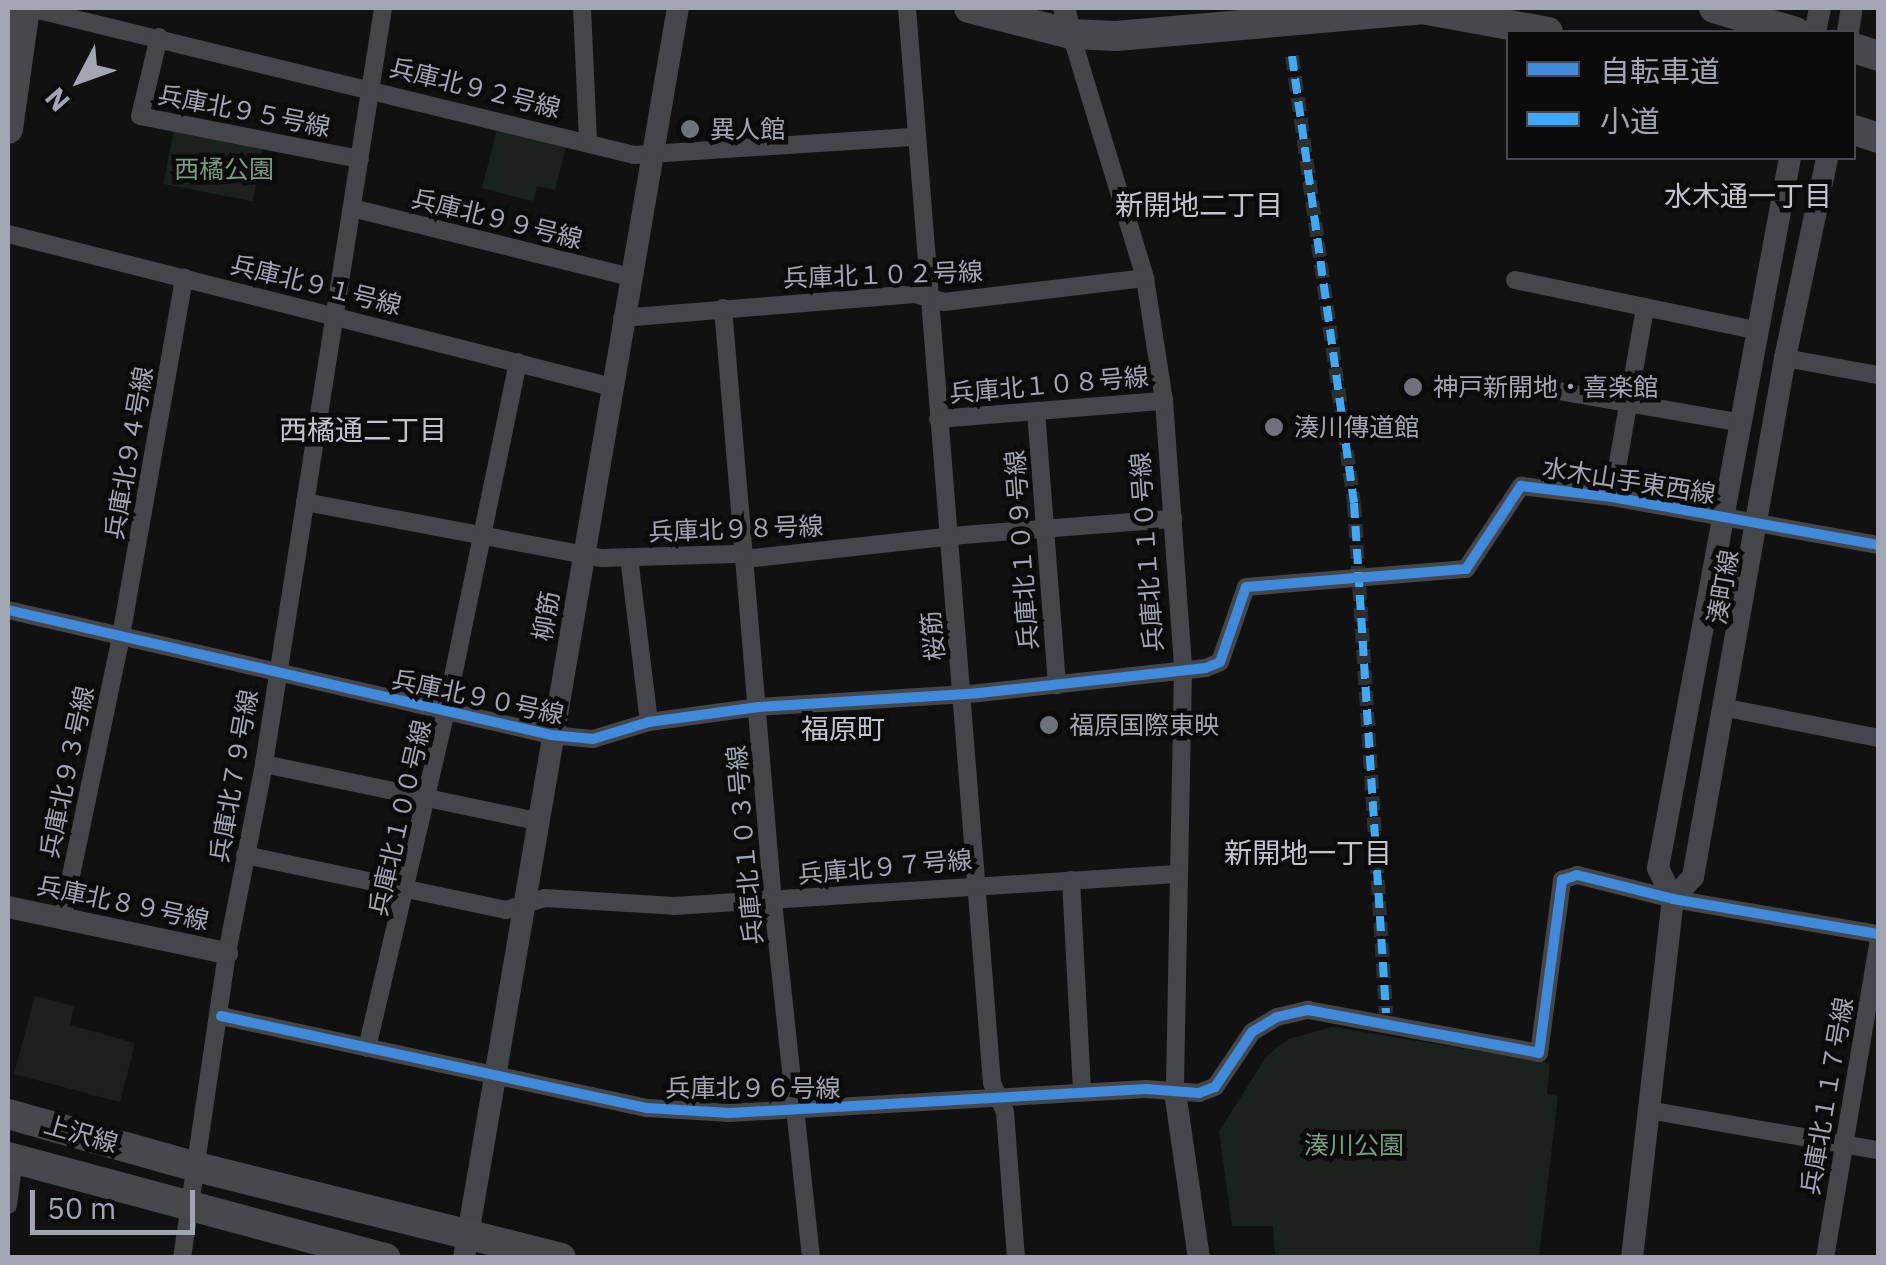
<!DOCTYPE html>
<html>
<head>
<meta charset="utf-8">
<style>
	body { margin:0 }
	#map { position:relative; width:1886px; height:1265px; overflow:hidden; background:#111; font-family:"IBM Plex Sans","Noto Sans JP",sans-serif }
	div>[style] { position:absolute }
	.built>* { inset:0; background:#1e1e1f }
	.green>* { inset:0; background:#1b211c; transform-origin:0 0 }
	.pedestrian-tunnel>* { height:14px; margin-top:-7px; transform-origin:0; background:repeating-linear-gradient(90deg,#2e2f31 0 14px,transparent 0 21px) }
	.minor>* { height:18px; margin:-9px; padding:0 9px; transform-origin:9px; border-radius:9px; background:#454649 }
	.tertiary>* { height:22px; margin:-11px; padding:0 11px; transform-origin:11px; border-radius:11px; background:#454649 }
	.primary>* { height:30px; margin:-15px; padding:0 15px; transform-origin:15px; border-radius:15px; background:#47484b }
	.trunk>* { height:30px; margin:-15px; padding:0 15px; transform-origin:15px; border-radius:15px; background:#47484b }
	.quiet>* { height:8px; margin-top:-4px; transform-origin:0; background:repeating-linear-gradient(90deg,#3fa9f5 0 15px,transparent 0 23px) }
	.cycleway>* { height:10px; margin:-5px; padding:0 5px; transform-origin:5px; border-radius:5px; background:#408adc }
	.dots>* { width:28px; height:28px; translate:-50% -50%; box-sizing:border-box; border:5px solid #0b0b0c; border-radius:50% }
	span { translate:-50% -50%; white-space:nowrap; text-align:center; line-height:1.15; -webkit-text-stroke:9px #0b0b0c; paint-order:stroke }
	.street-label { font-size:25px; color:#a2a6b2 }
	.poi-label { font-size:25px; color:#a2a6b2 }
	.left { translate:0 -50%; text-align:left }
	.park-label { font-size:25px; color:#799d7c }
	.neighbourhood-label { font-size:28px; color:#c3c5ce }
	.frame { position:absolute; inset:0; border:10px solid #a2a6b2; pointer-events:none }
	.legend { position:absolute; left:1506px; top:30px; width:350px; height:130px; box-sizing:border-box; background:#0b0b0c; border:2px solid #47494e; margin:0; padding:12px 18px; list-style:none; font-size:30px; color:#a2a6b2 }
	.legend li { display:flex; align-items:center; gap:20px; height:50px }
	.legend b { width:50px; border:2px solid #47494e }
	.north { position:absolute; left:30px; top:30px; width:100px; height:100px; -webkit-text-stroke:8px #0b0b0c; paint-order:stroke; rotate:229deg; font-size:28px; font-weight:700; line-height:40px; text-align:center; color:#a2a6b2 }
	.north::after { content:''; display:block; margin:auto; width:35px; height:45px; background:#a2a6b2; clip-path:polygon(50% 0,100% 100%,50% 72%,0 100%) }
	.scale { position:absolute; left:30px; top:1190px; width:165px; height:45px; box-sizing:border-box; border:5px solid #a2a6b2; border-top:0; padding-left:12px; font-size:30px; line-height:35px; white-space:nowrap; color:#a2a6b2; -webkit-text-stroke:8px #0b0b0c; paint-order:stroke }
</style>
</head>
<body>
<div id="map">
	<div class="built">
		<div style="clip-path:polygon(35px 996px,74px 1006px,70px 1025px,135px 1043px,120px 1102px,14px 1074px)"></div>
	</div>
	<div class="green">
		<div style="left:174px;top:129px;width:91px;height:56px;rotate:11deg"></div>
		<div style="clip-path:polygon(497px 129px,566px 147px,555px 190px,537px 186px,533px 201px,482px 188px)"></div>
		<div style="clip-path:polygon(1333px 1027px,1550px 1063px,1547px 1094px,1558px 1096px,1539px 1257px,1275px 1257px,1273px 1226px,1232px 1226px,1219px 1131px,1267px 1056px,1288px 1039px)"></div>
	</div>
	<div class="pedestrian-tunnel">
		<div style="left:1292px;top:56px;width:451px;rotate:82.1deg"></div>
		<div style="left:1354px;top:503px;width:511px;rotate:86.41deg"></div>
	</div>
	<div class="minor">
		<div style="left:30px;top:8px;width:622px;rotate:13.68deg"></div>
		<div style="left:634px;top:155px;width:282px;rotate:-3.7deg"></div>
		<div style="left:582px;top:8px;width:133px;rotate:87.4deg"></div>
		<div style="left:907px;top:8px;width:1078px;rotate:85.48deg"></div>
		<div style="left:992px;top:1083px;width:32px;rotate:66deg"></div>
		<div style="left:1005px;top:1112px;width:146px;rotate:85.7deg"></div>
		<div style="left:1071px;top:34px;width:255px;rotate:73.1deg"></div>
		<div style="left:1145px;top:278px;width:124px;rotate:81.2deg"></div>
		<div style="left:1164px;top:401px;width:268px;rotate:85.9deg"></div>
		<div style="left:1183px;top:668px;width:424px;rotate:91.1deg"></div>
		<div style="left:159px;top:37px;width:81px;rotate:103.5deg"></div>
		<div style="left:140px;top:116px;width:224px;rotate:11.1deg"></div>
		<div style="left:352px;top:208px;width:286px;rotate:13.9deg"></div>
		<div style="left:8px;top:234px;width:623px;rotate:14.21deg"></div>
		<div style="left:1515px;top:280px;width:249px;rotate:11.8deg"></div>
		<div style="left:723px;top:308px;width:596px;rotate:85.19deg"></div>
		<div style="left:773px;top:902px;width:358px;rotate:83.9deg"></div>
		<div style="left:622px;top:318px;width:294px;rotate:-4.7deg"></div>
		<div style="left:915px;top:294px;width:30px;rotate:15deg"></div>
		<div style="left:944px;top:302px;width:202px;rotate:-6.8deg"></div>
		<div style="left:1785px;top:358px;width:95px;rotate:10.4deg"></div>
		<div style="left:1525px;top:385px;width:220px;rotate:9.9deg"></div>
		<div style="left:1036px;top:411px;width:275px;rotate:85.6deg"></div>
		<div style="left:938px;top:419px;width:227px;rotate:-4.6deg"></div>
		<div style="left:1612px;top:497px;width:193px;rotate:-80.1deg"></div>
		<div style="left:305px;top:502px;width:302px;rotate:10.7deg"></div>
		<div style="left:602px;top:558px;width:134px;rotate:-1.7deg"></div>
		<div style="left:736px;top:554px;width:18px;rotate:13deg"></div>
		<div style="left:754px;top:558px;width:210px;rotate:-6.3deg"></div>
		<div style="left:963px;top:535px;width:211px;rotate:-4.4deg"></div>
		<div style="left:629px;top:557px;width:166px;rotate:83.1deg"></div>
		<div style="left:8px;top:610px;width:557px;rotate:12.96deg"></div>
		<div style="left:551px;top:735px;width:42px;rotate:5.4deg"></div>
		<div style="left:593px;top:739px;width:59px;rotate:-16.9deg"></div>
		<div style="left:649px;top:722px;width:111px;rotate:-7.8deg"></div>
		<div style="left:759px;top:707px;width:220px;rotate:-3.6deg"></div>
		<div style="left:979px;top:693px;width:228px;rotate:-6.3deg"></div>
		<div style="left:1206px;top:668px;width:15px;rotate:-23deg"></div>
		<div style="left:1220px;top:662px;width:79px;rotate:-70.9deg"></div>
		<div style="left:1246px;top:587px;width:221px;rotate:-4.7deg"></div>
		<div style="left:1466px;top:569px;width:100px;rotate:-56.5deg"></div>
		<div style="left:1521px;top:486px;width:92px;rotate:6.9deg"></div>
		<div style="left:1612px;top:497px;width:270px;rotate:10.2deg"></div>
		<div style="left:1722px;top:707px;width:159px;rotate:11.2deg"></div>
		<div style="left:264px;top:764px;width:280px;rotate:11.8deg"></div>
		<div style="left:245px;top:855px;width:267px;rotate:11.9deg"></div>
		<div style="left:506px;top:910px;width:41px;rotate:-17.1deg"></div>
		<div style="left:545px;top:898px;width:129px;rotate:3.5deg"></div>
		<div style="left:674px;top:906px;width:503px;rotate:-3.65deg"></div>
		<div style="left:1071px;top:880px;width:212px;rotate:87deg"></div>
		<div style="left:62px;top:919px;width:289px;rotate:-78.2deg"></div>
		<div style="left:121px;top:636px;width:364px;rotate:-80deg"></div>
		<div style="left:221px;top:1016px;width:436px;rotate:12.2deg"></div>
		<div style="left:647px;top:1108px;width:83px;rotate:3.4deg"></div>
		<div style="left:730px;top:1113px;width:417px;rotate:-3.3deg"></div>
		<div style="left:1146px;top:1089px;width:53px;rotate:4.3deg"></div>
		<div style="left:1199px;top:1093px;width:17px;rotate:-21deg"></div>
		<div style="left:1215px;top:1087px;width:66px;rotate:-56.1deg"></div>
		<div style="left:1252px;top:1032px;width:29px;rotate:-31deg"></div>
		<div style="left:1277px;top:1017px;width:32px;rotate:-13deg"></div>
		<div style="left:1308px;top:1010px;width:235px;rotate:10.5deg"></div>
		<div style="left:1539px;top:1053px;width:175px;rotate:-82.4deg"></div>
		<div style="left:1562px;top:880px;width:16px;rotate:-18deg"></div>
		<div style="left:1577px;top:875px;width:99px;rotate:14deg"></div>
		<div style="left:1673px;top:899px;width:208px;rotate:9.7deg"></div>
		<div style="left:367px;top:1048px;width:347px;rotate:-76.8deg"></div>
		<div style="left:446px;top:710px;width:355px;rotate:-78.3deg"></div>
		<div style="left:1648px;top:1110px;width:233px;rotate:9.9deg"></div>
		<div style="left:8px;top:1205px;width:47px;rotate:-82.7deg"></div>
		<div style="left:182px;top:1258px;width:308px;rotate:-81.6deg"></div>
		<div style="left:227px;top:953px;width:193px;rotate:-78.9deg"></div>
		<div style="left:264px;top:764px;width:765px;rotate:-81.05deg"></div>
		<div style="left:1825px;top:1258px;width:319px;rotate:-80.4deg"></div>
	</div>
	<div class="tertiary">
		<div style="left:1064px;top:8px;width:27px;rotate:75deg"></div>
		<div style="left:1815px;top:32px;width:25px;rotate:-78deg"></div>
		<div style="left:1848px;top:32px;width:24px;rotate:-81deg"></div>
		<div style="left:1673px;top:899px;width:30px;rotate:-48deg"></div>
		<div style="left:1693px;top:877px;width:527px;rotate:-79.95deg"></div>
		<div style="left:1785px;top:358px;width:204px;rotate:-78.1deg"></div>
		<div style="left:8px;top:907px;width:224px;rotate:11.9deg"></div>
		<div style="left:1175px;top:1092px;width:168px;rotate:81.8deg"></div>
		<div style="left:464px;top:1258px;width:1268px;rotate:-80.29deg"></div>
		<div style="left:1632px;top:1258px;width:361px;rotate:-83.5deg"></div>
		<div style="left:1673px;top:899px;width:34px;rotate:-116deg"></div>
		<div style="left:1658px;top:868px;width:722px;rotate:-79.47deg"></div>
	</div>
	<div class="primary">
		<div style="left:8px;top:1114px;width:196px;rotate:15.7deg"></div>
		<div style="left:197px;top:1167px;width:375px;rotate:14deg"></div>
		<div style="left:8px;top:1157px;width:391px;rotate:15deg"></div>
	</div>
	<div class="trunk">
		<div style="left:969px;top:8px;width:105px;rotate:14.3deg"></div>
		<div style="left:1071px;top:34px;width:45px;rotate:2.5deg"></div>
		<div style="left:1116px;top:36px;width:307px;rotate:-5deg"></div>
		<div style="left:1422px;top:9px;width:128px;rotate:10.3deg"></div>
		<div style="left:1714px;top:8px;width:85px;rotate:16.3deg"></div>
		<div style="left:1854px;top:48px;width:25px;rotate:18deg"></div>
		<div style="left:8px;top:129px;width:122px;rotate:-82deg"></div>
		<div style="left:1854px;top:130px;width:25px;rotate:18deg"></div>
	</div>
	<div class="quiet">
		<div style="left:1292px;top:56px;width:451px;rotate:82.1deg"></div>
		<div style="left:1354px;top:503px;width:511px;rotate:86.41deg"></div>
	</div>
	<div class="cycleway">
		<div style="left:8px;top:610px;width:557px;rotate:12.96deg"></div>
		<div style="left:551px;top:735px;width:42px;rotate:5.4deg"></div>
		<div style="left:593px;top:739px;width:59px;rotate:-16.9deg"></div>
		<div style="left:649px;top:722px;width:111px;rotate:-7.8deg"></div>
		<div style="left:759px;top:707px;width:220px;rotate:-3.6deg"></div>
		<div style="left:979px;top:693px;width:228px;rotate:-6.3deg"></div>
		<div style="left:1206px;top:668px;width:15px;rotate:-23deg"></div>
		<div style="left:1220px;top:662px;width:79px;rotate:-70.9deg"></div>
		<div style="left:1246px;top:587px;width:221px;rotate:-4.7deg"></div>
		<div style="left:1466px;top:569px;width:100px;rotate:-56.5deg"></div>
		<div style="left:1521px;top:486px;width:92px;rotate:6.9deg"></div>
		<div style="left:1612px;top:497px;width:270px;rotate:10.2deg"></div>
		<div style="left:221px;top:1016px;width:436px;rotate:12.2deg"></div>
		<div style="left:647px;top:1108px;width:83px;rotate:3.4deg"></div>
		<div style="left:730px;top:1113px;width:417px;rotate:-3.3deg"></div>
		<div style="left:1146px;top:1089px;width:53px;rotate:4.3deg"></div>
		<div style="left:1199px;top:1093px;width:17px;rotate:-21deg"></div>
		<div style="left:1215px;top:1087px;width:66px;rotate:-56.1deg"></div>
		<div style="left:1252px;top:1032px;width:29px;rotate:-31deg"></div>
		<div style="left:1277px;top:1017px;width:32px;rotate:-13deg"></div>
		<div style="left:1308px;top:1010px;width:235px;rotate:10.5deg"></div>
		<div style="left:1539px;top:1053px;width:175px;rotate:-82.4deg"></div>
		<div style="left:1562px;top:880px;width:16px;rotate:-18deg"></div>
		<div style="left:1577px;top:875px;width:99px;rotate:14deg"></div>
		<div style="left:1673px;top:899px;width:208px;rotate:9.7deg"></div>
	</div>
	<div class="dots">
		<div style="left:690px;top:129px;background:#6f727a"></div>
		<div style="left:1413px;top:387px;background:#6f727a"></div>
		<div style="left:1274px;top:427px;background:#6f727a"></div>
		<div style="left:1049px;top:725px;background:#6f727a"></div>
	</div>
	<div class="street-label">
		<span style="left:475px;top:88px;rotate:14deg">兵庫北９２号線</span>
		<span style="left:244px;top:111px;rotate:11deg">兵庫北９５号線</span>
		<span style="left:497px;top:219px;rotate:14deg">兵庫北９９号線</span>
		<span style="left:883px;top:275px;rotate:-2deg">兵庫北１０２号線</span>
		<span style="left:316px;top:285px;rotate:14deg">兵庫北９１号線</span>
		<span style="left:1049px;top:385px;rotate:-5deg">兵庫北１０８号線</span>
		<span style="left:129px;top:453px;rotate:-80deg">兵庫北９４号線</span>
		<span style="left:1629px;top:481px;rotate:9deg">水木山手東西線</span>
		<span style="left:736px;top:529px;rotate:-2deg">兵庫北９８号線</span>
		<span style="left:1022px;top:550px;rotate:-94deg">兵庫北１０９号線</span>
		<span style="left:1147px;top:552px;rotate:-94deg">兵庫北１１０号線</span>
		<span style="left:1723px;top:587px;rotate:-80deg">湊町線</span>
		<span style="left:546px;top:616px;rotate:-80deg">柳筋</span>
		<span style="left:933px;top:636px;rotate:-96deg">桜筋</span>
		<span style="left:478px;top:697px;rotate:12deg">兵庫北９０号線</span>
		<span style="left:67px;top:772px;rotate:-78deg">兵庫北９３号線</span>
		<span style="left:234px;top:776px;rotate:-80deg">兵庫北７９号線</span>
		<span style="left:400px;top:818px;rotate:-77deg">兵庫北１００号線</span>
		<span style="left:745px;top:845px;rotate:-95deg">兵庫北１０３号線</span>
		<span style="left:885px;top:867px;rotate:-5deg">兵庫北９７号線</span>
		<span style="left:123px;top:903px;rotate:12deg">兵庫北８９号線</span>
		<span style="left:753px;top:1088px">兵庫北９６号線</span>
		<span style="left:1827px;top:1096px;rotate:-80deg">兵庫北１１７号線</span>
		<span style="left:81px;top:1134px;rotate:16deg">上沢線</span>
	</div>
	<div class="poi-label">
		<span class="left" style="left:710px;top:129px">異人館</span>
		<span class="left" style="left:1433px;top:387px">神戸新開地・喜楽館</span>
		<span class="left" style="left:1294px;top:427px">湊川傳道館</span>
		<span class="left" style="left:1069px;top:725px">福原国際東映</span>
	</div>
	<div class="park-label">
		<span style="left:224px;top:169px">西橘公園</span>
		<span style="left:1354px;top:1145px">湊川公園</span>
	</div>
	<div class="neighbourhood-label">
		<span style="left:1748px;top:196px">水木通一丁目</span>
		<span style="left:1199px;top:205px">新開地二丁目</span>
		<span style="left:363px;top:430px">西橘通二丁目</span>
		<span style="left:843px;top:729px">福原町</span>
		<span style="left:1308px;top:853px">新開地一丁目</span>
	</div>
	<div class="frame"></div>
	<ul class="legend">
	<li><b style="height:12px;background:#408adc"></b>自転車道</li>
	<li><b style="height:12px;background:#3fa9f5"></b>小道</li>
	</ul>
	<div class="north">N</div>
	<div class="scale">50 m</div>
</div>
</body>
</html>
